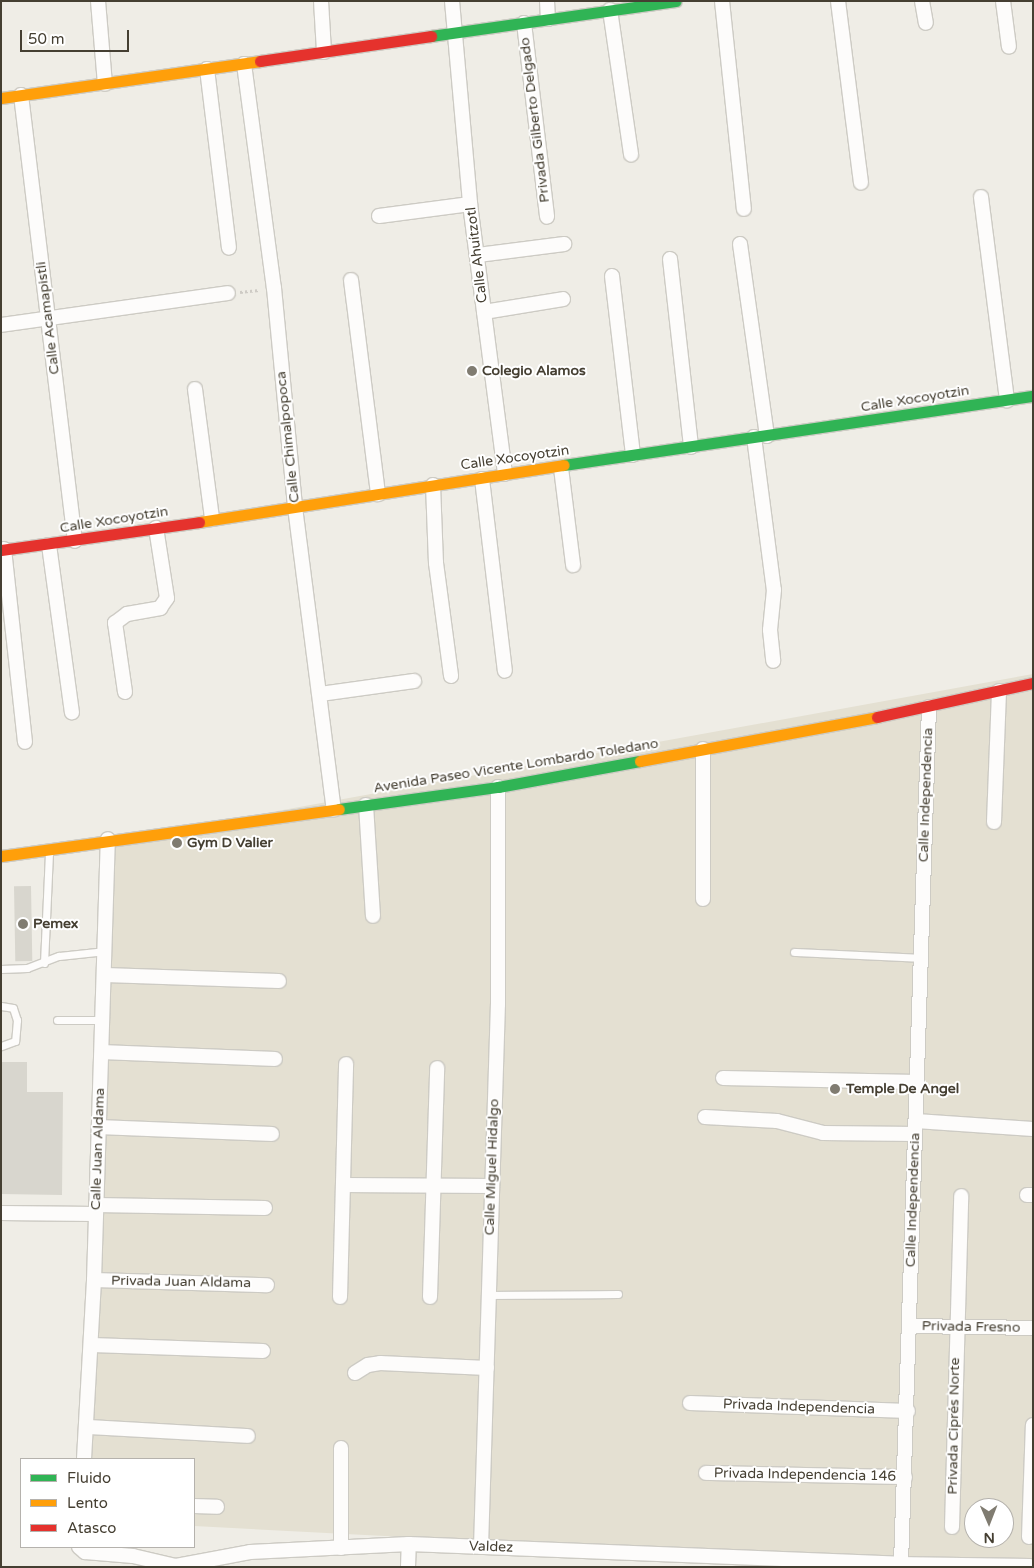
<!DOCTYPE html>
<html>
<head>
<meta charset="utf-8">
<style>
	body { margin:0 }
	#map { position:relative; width:1034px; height:1568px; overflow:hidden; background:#efede6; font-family:"Varela Round",sans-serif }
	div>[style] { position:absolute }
	.residential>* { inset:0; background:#e4e0d2 }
	.building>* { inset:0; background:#d8d6ce; transform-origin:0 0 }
	.path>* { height:2.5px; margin-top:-1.25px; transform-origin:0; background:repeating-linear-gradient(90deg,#cecbc5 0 2.5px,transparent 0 5px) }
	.roads { filter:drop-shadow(1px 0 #cdcbc4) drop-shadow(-1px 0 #cdcbc4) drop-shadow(0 1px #cdcbc4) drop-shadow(0 -1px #cdcbc4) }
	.lane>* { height:7px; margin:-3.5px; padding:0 3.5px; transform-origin:3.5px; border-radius:3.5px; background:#fdfcfb }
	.street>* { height:14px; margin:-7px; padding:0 7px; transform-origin:7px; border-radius:7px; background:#fdfcfb }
	.fast>* { height:11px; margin:-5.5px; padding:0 5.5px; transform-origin:5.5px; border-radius:5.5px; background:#30b455 }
	.slow>* { height:11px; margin:-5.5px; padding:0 5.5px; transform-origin:5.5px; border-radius:5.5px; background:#ff9f0a }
	.jam>* { height:11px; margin:-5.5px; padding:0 5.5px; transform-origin:5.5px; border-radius:5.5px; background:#e5322d }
	.dots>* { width:14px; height:14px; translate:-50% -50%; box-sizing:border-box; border:2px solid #fff; border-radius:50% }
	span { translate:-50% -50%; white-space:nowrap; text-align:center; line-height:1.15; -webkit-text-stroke:4px #fff; paint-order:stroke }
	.street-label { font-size:14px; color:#453f32 }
	.poi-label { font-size:14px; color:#453f32; font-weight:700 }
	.left { translate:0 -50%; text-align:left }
	.frame { position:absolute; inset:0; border:2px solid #453f32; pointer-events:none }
	.legend { position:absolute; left:20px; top:1458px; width:175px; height:90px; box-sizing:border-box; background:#fff; border:1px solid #b5b2ad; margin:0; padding:6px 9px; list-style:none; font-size:15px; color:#453f32 }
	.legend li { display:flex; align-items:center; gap:10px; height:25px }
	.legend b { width:25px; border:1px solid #b5b2ad }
	.north { position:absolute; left:964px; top:1498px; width:50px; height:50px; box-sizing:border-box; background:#fff; border:1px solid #b5b2ad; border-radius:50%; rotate:179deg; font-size:14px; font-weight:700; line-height:20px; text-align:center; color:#453f32 }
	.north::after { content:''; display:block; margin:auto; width:18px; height:22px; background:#807c71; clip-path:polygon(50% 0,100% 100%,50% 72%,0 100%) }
	.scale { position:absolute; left:20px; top:30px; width:109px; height:22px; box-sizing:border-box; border:2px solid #453f32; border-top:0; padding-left:6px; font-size:15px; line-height:18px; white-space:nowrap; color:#453f32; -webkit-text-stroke:4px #fff; paint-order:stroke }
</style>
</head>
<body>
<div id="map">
	<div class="residential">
		<div style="clip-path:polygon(evenodd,1033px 674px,1033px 1567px,974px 1567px,194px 1526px,194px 1459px,89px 1459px,112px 841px,1033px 674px,974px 1508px,1004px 1508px,1004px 1538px,974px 1538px,974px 1508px)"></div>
	</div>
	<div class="building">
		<div style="left:31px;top:886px;width:75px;height:17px;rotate:89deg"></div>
		<div style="clip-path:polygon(1px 1062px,27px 1062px,27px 1092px,63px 1092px,62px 1195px,1px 1194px)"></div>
	</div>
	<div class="path">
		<div style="left:240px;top:292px;width:20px;rotate:-6deg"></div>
	</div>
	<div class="roads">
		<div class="lane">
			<div style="left:794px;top:952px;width:126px;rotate:2.7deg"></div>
			<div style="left:44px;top:963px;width:112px;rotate:-87.4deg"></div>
			<div style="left:1px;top:969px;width:26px;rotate:-2deg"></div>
			<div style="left:27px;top:968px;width:34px;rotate:-21deg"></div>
			<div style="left:59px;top:956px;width:47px;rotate:-6.1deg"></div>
			<div style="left:1px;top:1006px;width:12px;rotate:9deg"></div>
			<div style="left:13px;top:1008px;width:13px;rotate:72deg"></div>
			<div style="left:17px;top:1020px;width:21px;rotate:95deg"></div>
			<div style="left:15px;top:1041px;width:15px;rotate:160deg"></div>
			<div style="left:57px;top:1020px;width:46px"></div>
			<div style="left:487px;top:1295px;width:131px;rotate:-0.4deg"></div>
		</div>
		<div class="street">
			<div style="left:98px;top:1px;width:83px;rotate:85.2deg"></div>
			<div style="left:321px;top:1px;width:51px;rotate:86.6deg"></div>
			<div style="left:452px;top:1px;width:204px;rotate:84.9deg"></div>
			<div style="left:470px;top:204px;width:272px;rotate:82.6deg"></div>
			<div style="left:547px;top:1px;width:18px;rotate:87deg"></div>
			<div style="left:722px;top:1px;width:209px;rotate:84deg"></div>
			<div style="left:838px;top:1px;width:183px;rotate:82.8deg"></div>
			<div style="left:922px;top:1px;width:22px;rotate:80deg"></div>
			<div style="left:1003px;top:1px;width:46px;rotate:82.6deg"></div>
			<div style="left:610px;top:10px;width:146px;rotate:81.7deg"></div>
			<div style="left:524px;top:23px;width:195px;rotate:83.2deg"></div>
			<div style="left:244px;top:64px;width:226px;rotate:82.4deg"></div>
			<div style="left:274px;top:288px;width:220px;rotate:84.5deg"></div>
			<div style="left:295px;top:507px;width:305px;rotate:82.7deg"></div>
			<div style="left:207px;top:69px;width:180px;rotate:83deg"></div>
			<div style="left:21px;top:95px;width:449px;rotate:83.1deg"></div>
			<div style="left:981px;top:197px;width:205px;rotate:82.7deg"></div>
			<div style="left:379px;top:216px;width:92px;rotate:-7.5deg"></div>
			<div style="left:740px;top:244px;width:194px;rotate:82deg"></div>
			<div style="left:478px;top:255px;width:87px;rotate:-7.3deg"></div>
			<div style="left:670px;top:259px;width:189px;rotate:83.6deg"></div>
			<div style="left:612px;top:276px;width:180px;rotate:83.3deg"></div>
			<div style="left:351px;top:280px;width:216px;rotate:82.8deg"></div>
			<div style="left:484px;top:312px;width:80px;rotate:-9.3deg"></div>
			<div style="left:1px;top:325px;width:229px;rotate:-8deg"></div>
			<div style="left:195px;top:389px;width:131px;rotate:82.5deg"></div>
			<div style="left:754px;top:437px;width:154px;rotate:82.6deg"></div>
			<div style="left:774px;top:590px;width:40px;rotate:95.7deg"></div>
			<div style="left:770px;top:630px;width:31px;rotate:84deg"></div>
			<div style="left:561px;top:468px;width:98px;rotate:82.9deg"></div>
			<div style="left:482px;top:479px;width:193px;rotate:83.2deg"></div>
			<div style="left:433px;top:485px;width:78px;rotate:87.8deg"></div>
			<div style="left:436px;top:563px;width:114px;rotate:82.4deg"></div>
			<div style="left:49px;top:545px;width:169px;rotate:82.2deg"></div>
			<div style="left:4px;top:549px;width:194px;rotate:83.8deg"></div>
			<div style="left:125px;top:692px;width:70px;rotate:-98.2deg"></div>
			<div style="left:115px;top:623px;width:15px;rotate:-37deg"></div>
			<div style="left:127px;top:614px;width:34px;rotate:-10deg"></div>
			<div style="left:160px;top:608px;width:12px;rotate:-55deg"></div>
			<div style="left:167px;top:598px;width:71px;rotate:-98.9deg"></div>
			<div style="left:320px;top:694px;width:95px;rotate:-7.9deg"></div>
			<div style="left:703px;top:749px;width:150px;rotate:90deg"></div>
			<div style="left:366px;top:805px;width:111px;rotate:86.4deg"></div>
			<div style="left:994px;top:822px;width:131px;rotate:-87.8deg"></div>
			<div style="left:105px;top:975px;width:174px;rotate:2deg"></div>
			<div style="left:102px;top:1052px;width:173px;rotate:2.3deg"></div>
			<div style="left:723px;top:1078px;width:194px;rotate:1.2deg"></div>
			<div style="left:705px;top:1117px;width:72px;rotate:3.2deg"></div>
			<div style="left:777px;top:1121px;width:48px;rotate:14.6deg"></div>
			<div style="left:823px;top:1133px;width:92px;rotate:0.6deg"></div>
			<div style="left:916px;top:1121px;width:117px;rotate:3.9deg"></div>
			<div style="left:99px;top:1127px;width:173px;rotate:2.3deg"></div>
			<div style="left:344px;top:1185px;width:147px;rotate:0.4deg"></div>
			<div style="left:1027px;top:1195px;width:6px"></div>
			<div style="left:96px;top:1205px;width:169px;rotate:1deg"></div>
			<div style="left:1px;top:1213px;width:94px;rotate:0.6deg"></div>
			<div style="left:94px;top:1280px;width:173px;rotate:1.7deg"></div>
			<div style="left:340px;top:1297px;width:233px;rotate:-88.5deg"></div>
			<div style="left:430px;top:1297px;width:229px;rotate:-88.2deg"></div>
			<div style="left:910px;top:1326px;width:123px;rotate:0.9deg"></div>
			<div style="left:92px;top:1345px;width:171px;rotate:2deg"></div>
			<div style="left:355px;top:1373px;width:15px;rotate:-32deg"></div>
			<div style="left:368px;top:1365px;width:12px;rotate:-9deg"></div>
			<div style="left:380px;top:1363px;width:107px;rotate:2.7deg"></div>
			<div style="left:690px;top:1403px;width:218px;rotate:2.1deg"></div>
			<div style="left:87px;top:1427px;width:161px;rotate:3.2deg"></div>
			<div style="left:84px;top:1459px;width:179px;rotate:-86.8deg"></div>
			<div style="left:94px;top:1280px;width:441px;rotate:-88.2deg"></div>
			<div style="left:706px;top:1473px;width:199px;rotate:1.2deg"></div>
			<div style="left:194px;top:1506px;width:23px;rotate:2deg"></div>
			<div style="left:952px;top:1527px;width:331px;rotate:-88.4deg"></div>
			<div style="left:1029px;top:1537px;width:112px;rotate:-88deg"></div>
			<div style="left:79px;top:1547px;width:8px;rotate:40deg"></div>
			<div style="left:85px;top:1552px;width:48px;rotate:4.8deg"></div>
			<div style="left:133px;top:1556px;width:44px;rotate:13.1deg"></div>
			<div style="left:176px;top:1566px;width:75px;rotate:-10.7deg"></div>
			<div style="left:250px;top:1552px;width:159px;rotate:-2.9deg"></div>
			<div style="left:409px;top:1544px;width:492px;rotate:2.3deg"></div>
			<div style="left:901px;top:1564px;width:129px;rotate:0.9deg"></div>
			<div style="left:481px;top:1547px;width:543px;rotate:-88.21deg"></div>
			<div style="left:498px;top:1004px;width:217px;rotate:-90deg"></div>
			<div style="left:341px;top:1548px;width:100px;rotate:-90deg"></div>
			<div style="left:901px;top:1564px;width:857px;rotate:-88.13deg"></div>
			<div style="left:408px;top:1567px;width:23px;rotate:-88deg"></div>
		</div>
		<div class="fast">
			<div style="left:431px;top:36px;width:247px;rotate:-8.1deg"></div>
			<div style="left:564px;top:465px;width:474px;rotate:-8.4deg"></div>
			<div style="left:339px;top:809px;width:161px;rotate:-7.9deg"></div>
			<div style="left:498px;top:787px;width:144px;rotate:-10.4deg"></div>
		</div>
		<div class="slow">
			<div style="left:1px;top:98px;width:262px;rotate:-8.1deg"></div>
			<div style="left:199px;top:522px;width:369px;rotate:-8.9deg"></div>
			<div style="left:640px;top:761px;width:241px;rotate:-10.5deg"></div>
			<div style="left:1px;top:856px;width:341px;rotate:-7.9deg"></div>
		</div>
		<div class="jam">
			<div style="left:260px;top:61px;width:173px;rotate:-8.3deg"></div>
			<div style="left:1px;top:550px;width:200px;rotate:-8deg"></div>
			<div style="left:877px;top:717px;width:160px;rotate:-12.3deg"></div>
		</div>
	</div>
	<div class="dots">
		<div style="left:472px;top:371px;background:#807c71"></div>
		<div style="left:177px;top:843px;background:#807c71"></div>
		<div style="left:23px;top:924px;background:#807c71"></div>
		<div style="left:835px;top:1089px;background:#807c71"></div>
	</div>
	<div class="street-label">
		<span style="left:535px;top:120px;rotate:-97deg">Privada Gilberto Delgado</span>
		<span style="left:477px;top:255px;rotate:-97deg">Calle Ahuítzotl</span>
		<span style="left:48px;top:318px;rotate:-97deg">Calle Acamapistli</span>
		<span style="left:915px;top:399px;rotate:-9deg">Calle Xocoyotzin</span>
		<span style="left:288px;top:437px;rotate:-96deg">Calle Chimalpopoca</span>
		<span style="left:515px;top:458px;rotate:-8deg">Calle Xocoyotzin</span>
		<span style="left:114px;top:520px;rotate:-9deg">Calle Xocoyotzin</span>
		<span style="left:516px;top:766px;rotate:-9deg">Avenida Paseo Vicente Lombardo Toledano</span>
		<span style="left:926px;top:795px;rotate:-88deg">Calle Independencia</span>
		<span style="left:98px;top:1149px;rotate:-88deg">Calle Juan Aldama</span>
		<span style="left:492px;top:1167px;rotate:-88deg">Calle Miguel Hidalgo</span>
		<span style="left:913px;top:1200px;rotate:-88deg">Calle Independencia</span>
		<span style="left:181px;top:1282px;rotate:1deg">Privada Juan Aldama</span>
		<span style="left:971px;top:1327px;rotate:1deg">Privada Fresno</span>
		<span style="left:799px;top:1407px;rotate:2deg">Privada Independencia</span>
		<span style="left:954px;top:1426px;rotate:-89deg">Privada Ciprés Norte</span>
		<span style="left:805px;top:1475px;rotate:1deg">Privada Independencia 146</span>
		<span style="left:491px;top:1547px;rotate:2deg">Valdez</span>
	</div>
	<div class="poi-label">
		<span class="left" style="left:482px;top:371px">Colegio Alamos</span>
		<span class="left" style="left:187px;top:843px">Gym D Valier</span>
		<span class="left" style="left:33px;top:924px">Pemex</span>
		<span class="left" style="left:846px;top:1089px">Temple De Angel</span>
	</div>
	<div class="frame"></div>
	<ul class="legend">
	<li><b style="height:6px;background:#30b455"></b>Fluido</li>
	<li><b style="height:6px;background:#ff9f0a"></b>Lento</li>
	<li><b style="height:6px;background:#e5322d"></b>Atasco</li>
	</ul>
	<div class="north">N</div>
	<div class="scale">50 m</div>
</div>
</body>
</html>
